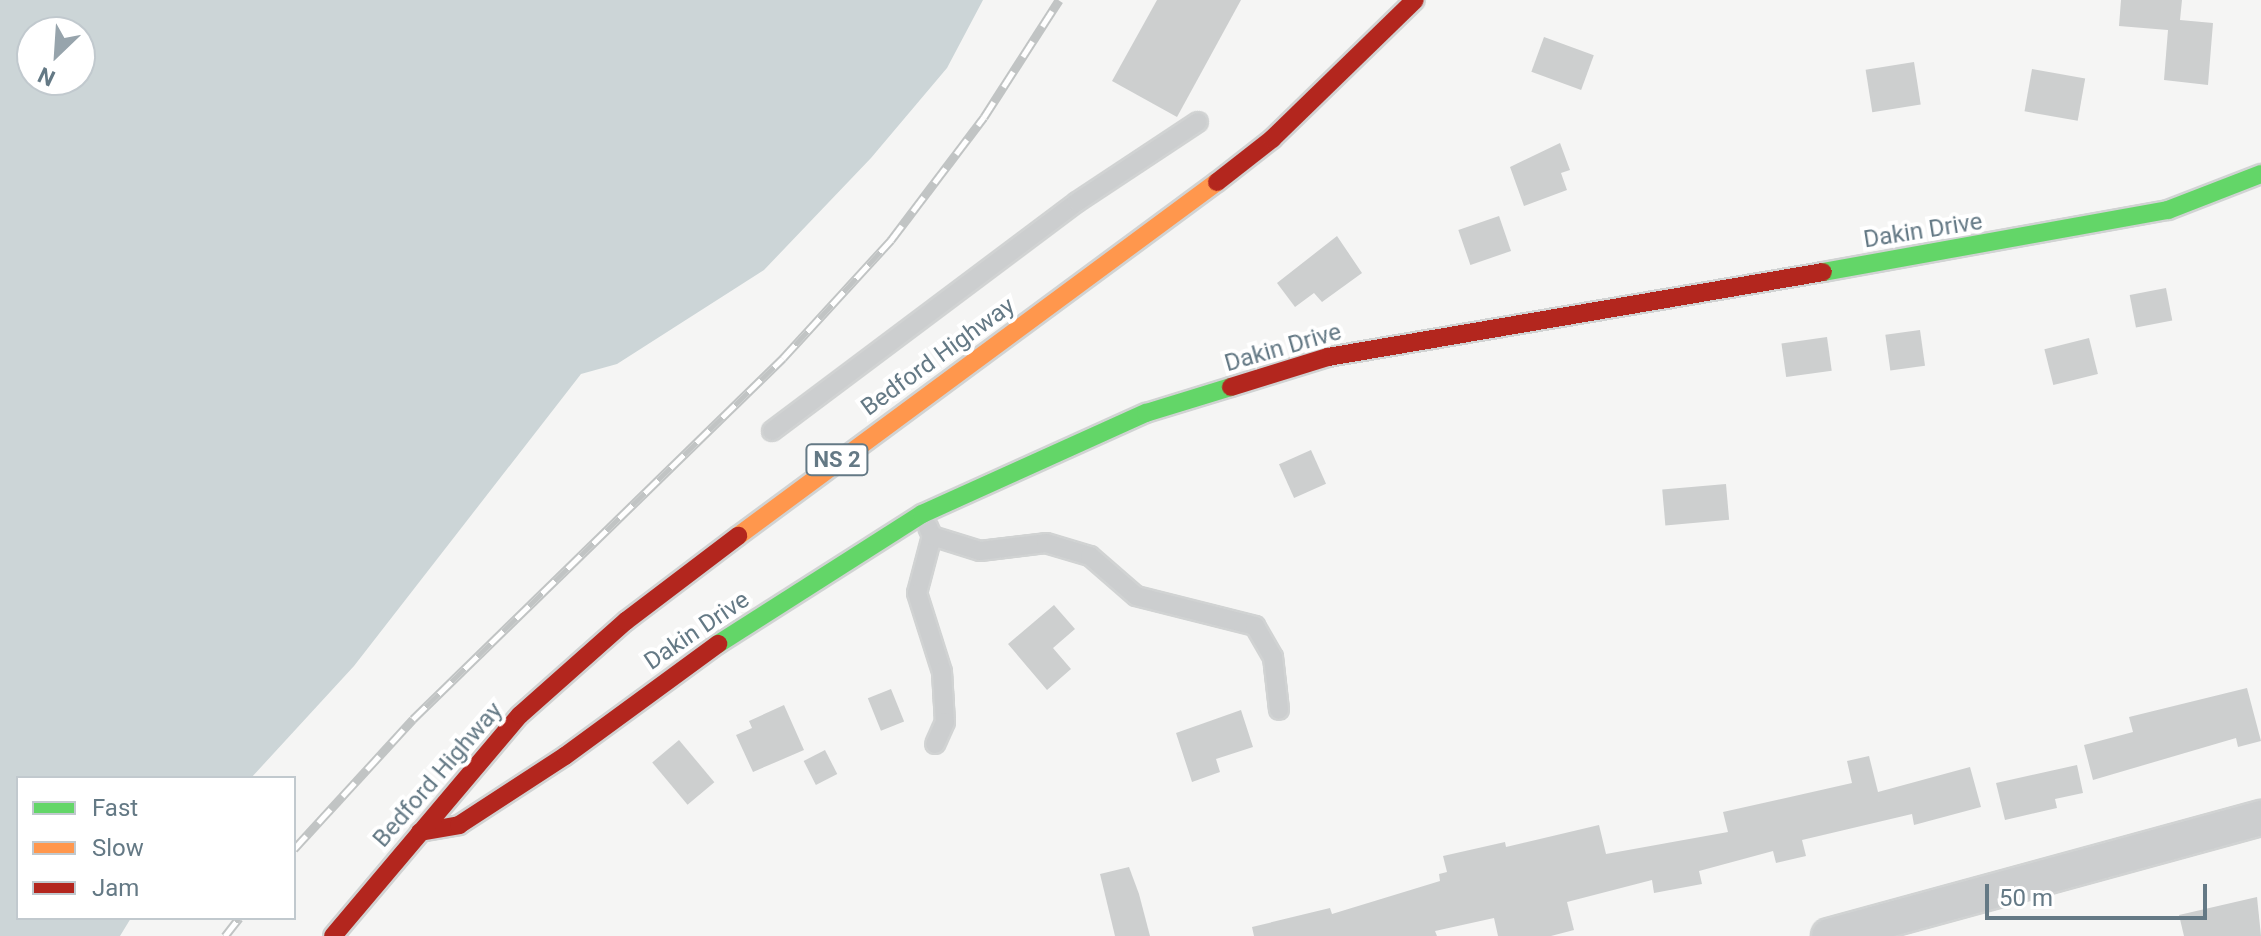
<!DOCTYPE html>
<html>
<head>
<meta charset="utf-8">
<style>
	body { margin:0 }
	#map { position:relative; width:2261px; height:936px; overflow:hidden; background:#f5f5f4; font-family:Roboto,sans-serif }
	div>[style] { position:absolute }
	.water>* { inset:0; background:#ccd5d7 }
	.building>* { inset:0; background:#cdcfcf; transform-origin:0 0 }
	.roads { filter:drop-shadow(2px 0 #d1d3d3) drop-shadow(-2px 0 #d1d3d3) drop-shadow(0 2px #d1d3d3) drop-shadow(0 -2px #d1d3d3) }
	.lane>* { height:18px; margin:-9px; padding:0 9px; transform-origin:9px; border-radius:9px; background:#cccecf }
	.street>* { height:34px; margin:-17px; padding:0 17px; transform-origin:17px; border-radius:17px; background:#cccecf }
	.fast>* { height:18px; margin:-9px; padding:0 9px; transform-origin:9px; border-radius:9px; background:#63d668 }
	.slow>* { height:18px; margin:-9px; padding:0 9px; transform-origin:9px; border-radius:9px; background:#ff974d }
	.jam>* { height:18px; margin:-9px; padding:0 9px; transform-origin:9px; border-radius:9px; background:#b3261e }
	.rail>* { height:9px; margin-top:-4.5px; transform-origin:0; background:repeating-linear-gradient(90deg,#fff 0 18px,#c1c4c4 0 36px); box-sizing:border-box; border-block:2px solid #c1c4c4 }
	span { translate:-50% -50%; white-space:nowrap; text-align:center; line-height:1.15; -webkit-text-stroke:8px #fff; paint-order:stroke }
	.shield-label span { padding:2px 6px; background:#fff; border:2px solid; border-radius:6px; -webkit-text-stroke-width:0 }
	.shield-label { font-size:22px; color:#647985; font-weight:700 }
	.street-label { font-size:24px; color:#647985 }
	.legend { position:absolute; left:16px; top:776px; width:280px; height:144px; box-sizing:border-box; background:#fff; border:2px solid #c1c9ce; margin:0; padding:10px 14px; list-style:none; font-size:24px; color:#647985 }
	.legend li { display:flex; align-items:center; gap:16px; height:40px }
	.legend b { width:40px; border:2px solid #c1c9ce }
	.north { position:absolute; left:16px; top:16px; width:80px; height:80px; box-sizing:border-box; background:#fff; border:2px solid #c1c9ce; border-radius:50%; rotate:205deg; font-size:22px; font-weight:700; line-height:32px; text-align:center; color:#647985 }
	.north::after { content:''; display:block; margin:auto; width:28px; height:36px; background:#97a4ac; clip-path:polygon(50% 0,100% 100%,50% 72%,0 100%) }
	.scale { position:absolute; left:1985px; top:884px; width:222px; height:36px; box-sizing:border-box; border:4px solid #647985; border-top:0; padding-left:10px; font-size:24px; line-height:28px; white-space:nowrap; color:#647985; -webkit-text-stroke:6px #fff; paint-order:stroke }
</style>
</head>
<body>
<div id="map">
	<div class="water">
		<div style="clip-path:polygon(evenodd,0 0,983px 0,947px 68px,871px 158px,764px 270px,617px 364px,581px 374px,354px 666px,251px 778px,18px 778px,18px 918px,131px 918px,120px 936px,0 936px,0 0,32px 32px,80px 32px,80px 80px,32px 80px,32px 32px)"></div>
	</div>
	<div class="building">
		<div style="clip-path:polygon(1157px 0,1241px 0,1177px 117px,1112px 81px)"></div>
		<div style="clip-path:polygon(2121px 0,2182px 0,2180px 20px,2213px 23px,2208px 85px,2164px 80px,2168px 30px,2119px 26px)"></div>
		<div style="left:1544px;top:37px;width:53px;height:37px;rotate:20deg"></div>
		<div style="left:1914px;top:62px;width:43px;height:49px;rotate:81deg"></div>
		<div style="left:2032px;top:69px;width:54px;height:43px;rotate:10deg"></div>
		<div style="clip-path:polygon(1560px 143px,1570px 170px,1561px 173px,1567px 190px,1524px 206px,1510px 167px)"></div>
		<div style="left:1499px;top:216px;width:37px;height:43px;rotate:71deg"></div>
		<div style="clip-path:polygon(1337px 236px,1362px 273px,1322px 302px,1314px 293px,1295px 307px,1277px 283px)"></div>
		<div style="left:2166px;top:288px;width:33px;height:37px;rotate:79deg"></div>
		<div style="left:1920px;top:330px;width:36px;height:35px;rotate:82deg"></div>
		<div style="left:1827px;top:337px;width:34px;height:46px;rotate:82deg"></div>
		<div style="left:2089px;top:338px;width:37px;height:46px;rotate:76deg"></div>
		<div style="left:1311px;top:450px;width:37px;height:35px;rotate:66deg"></div>
		<div style="left:1726px;top:484px;width:36px;height:64px;rotate:85deg"></div>
		<div style="clip-path:polygon(1054px 605px,1075px 629px,1053px 648px,1071px 669px,1047px 690px,1008px 644px)"></div>
		<div style="clip-path:polygon(2247px 688px,2261px 741px,2238px 747px,2236px 738px,2093px 780px,2084px 745px,2133px 732px,2129px 717px)"></div>
		<div style="left:891px;top:689px;width:35px;height:25px;rotate:68deg"></div>
		<div style="clip-path:polygon(784px 705px,804px 750px,753px 772px,736px 735px,752px 728px,749px 721px)"></div>
		<div style="clip-path:polygon(1241px 710px,1253px 747px,1216px 759px,1220px 772px,1192px 782px,1176px 733px)"></div>
		<div style="left:679px;top:740px;width:55px;height:35px;rotate:50deg"></div>
		<div style="left:825px;top:750px;width:27px;height:24px;rotate:63deg"></div>
		<div style="clip-path:polygon(1869px 756px,1878px 792px,1970px 767px,1981px 807px,1914px 825px,1912px 814px,1802px 840px,1806px 856px,1776px 863px,1773px 851px,1699px 871px,1702px 884px,1654px 893px,1652px 880px,1567px 902px,1574px 930px,1551px 936px,1498px 936px,1494px 918px,1435px 931px,1437px 936px,1254px 936px,1252px 927px,1330px 908px,1332px 914px,1440px 881px,1439px 874px,1447px 872px,1443px 856px,1505px 842px,1506px 847px,1599px 825px,1606px 854px,1728px 832px,1723px 812px,1852px 783px,1847px 761px)"></div>
		<div style="clip-path:polygon(2077px 765px,2083px 793px,2055px 799px,2057px 808px,2005px 820px,1996px 783px)"></div>
		<div style="clip-path:polygon(1129px 867px,1139px 894px,1150px 936px,1115px 936px,1100px 874px)"></div>
		<div style="clip-path:polygon(2257px 897px,2261px 936px,2184px 936px,2179px 915px)"></div>
	</div>
	<div class="roads">
		<div class="lane">
			<div style="left:772px;top:431px;width:381px;rotate:-36.9deg"></div>
			<div style="left:1077px;top:202px;width:145px;rotate:-33.5deg"></div>
			<div style="left:928px;top:527px;width:10px;rotate:66deg"></div>
			<div style="left:932px;top:536px;width:59px;rotate:104.7deg"></div>
			<div style="left:917px;top:593px;width:83px;rotate:72.4deg"></div>
			<div style="left:942px;top:672px;width:50px;rotate:86.6deg"></div>
			<div style="left:945px;top:722px;width:24px;rotate:114deg"></div>
			<div style="left:932px;top:536px;width:50px;rotate:17.4deg"></div>
			<div style="left:980px;top:551px;width:66px;rotate:-6.9deg"></div>
			<div style="left:1046px;top:543px;width:46px;rotate:16.5deg"></div>
			<div style="left:1090px;top:556px;width:61px;rotate:41deg"></div>
			<div style="left:1136px;top:596px;width:123px;rotate:14.1deg"></div>
			<div style="left:1255px;top:626px;width:36px;rotate:60deg"></div>
			<div style="left:1273px;top:657px;width:53px;rotate:83.5deg"></div>
		</div>
		<div class="street">
			<div style="left:1829px;top:936px;width:448px;rotate:-15.3deg"></div>
		</div>
		<div class="fast">
			<div style="left:1823px;top:272px;width:351px;rotate:-10.2deg"></div>
			<div style="left:2168px;top:210px;width:100px;rotate:-21.2deg"></div>
			<div style="left:718px;top:644px;width:242px;rotate:-32.5deg"></div>
			<div style="left:922px;top:514px;width:246px;rotate:-24.3deg"></div>
			<div style="left:1146px;top:413px;width:89px;rotate:-17deg"></div>
		</div>
		<div class="slow">
			<div style="left:738px;top:536px;width:596px;rotate:-36.47deg"></div>
		</div>
		<div class="jam">
			<div style="left:1217px;top:182px;width:70px;rotate:-38deg"></div>
			<div style="left:1272px;top:139px;width:199px;rotate:-44.2deg"></div>
			<div style="left:1231px;top:387px;width:102px;rotate:-17.2deg"></div>
			<div style="left:1328px;top:357px;width:502px;rotate:-9.74deg"></div>
			<div style="left:420px;top:832px;width:40px;rotate:-10deg"></div>
			<div style="left:459px;top:825px;width:126px;rotate:-33.1deg"></div>
			<div style="left:565px;top:756px;width:190px;rotate:-36.2deg"></div>
			<div style="left:333px;top:936px;width:289px;rotate:-49.8deg"></div>
			<div style="left:520px;top:715px;width:142px;rotate:-41.6deg"></div>
			<div style="left:626px;top:621px;width:141px;rotate:-37.2deg"></div>
		</div>
	</div>
	<div class="rail">
		<div style="left:294px;top:849px;width:176px;rotate:-47.5deg"></div>
		<div style="left:413px;top:719px;width:517px;rotate:-44.29deg"></div>
		<div style="left:783px;top:358px;width:160px;rotate:-47.5deg"></div>
		<div style="left:891px;top:240px;width:154px;rotate:-52.9deg"></div>
		<div style="left:984px;top:117px;width:139px;rotate:-57.3deg"></div>
		<div style="left:225px;top:936px;width:23px;rotate:-52deg"></div>
	</div>
	<div class="shield-label">
		<span style="left:837px;top:460px">NS 2</span>
	</div>
	<div class="street-label">
		<span style="left:1923px;top:231px;rotate:-9deg">Dakin Drive</span>
		<span style="left:1283px;top:348px;rotate:-16deg">Dakin Drive</span>
		<span style="left:938px;top:357px;rotate:-36deg">Bedford Highway</span>
		<span style="left:697px;top:631px;rotate:-34deg">Dakin Drive</span>
		<span style="left:438px;top:775px;rotate:-49deg">Bedford Highway</span>
	</div>
	<ul class="legend">
	<li><b style="height:10px;background:#63d668"></b>Fast</li>
	<li><b style="height:10px;background:#ff974d"></b>Slow</li>
	<li><b style="height:10px;background:#b3261e"></b>Jam</li>
	</ul>
	<div class="north">N</div>
	<div class="scale">50 m</div>
</div>
</body>
</html>
